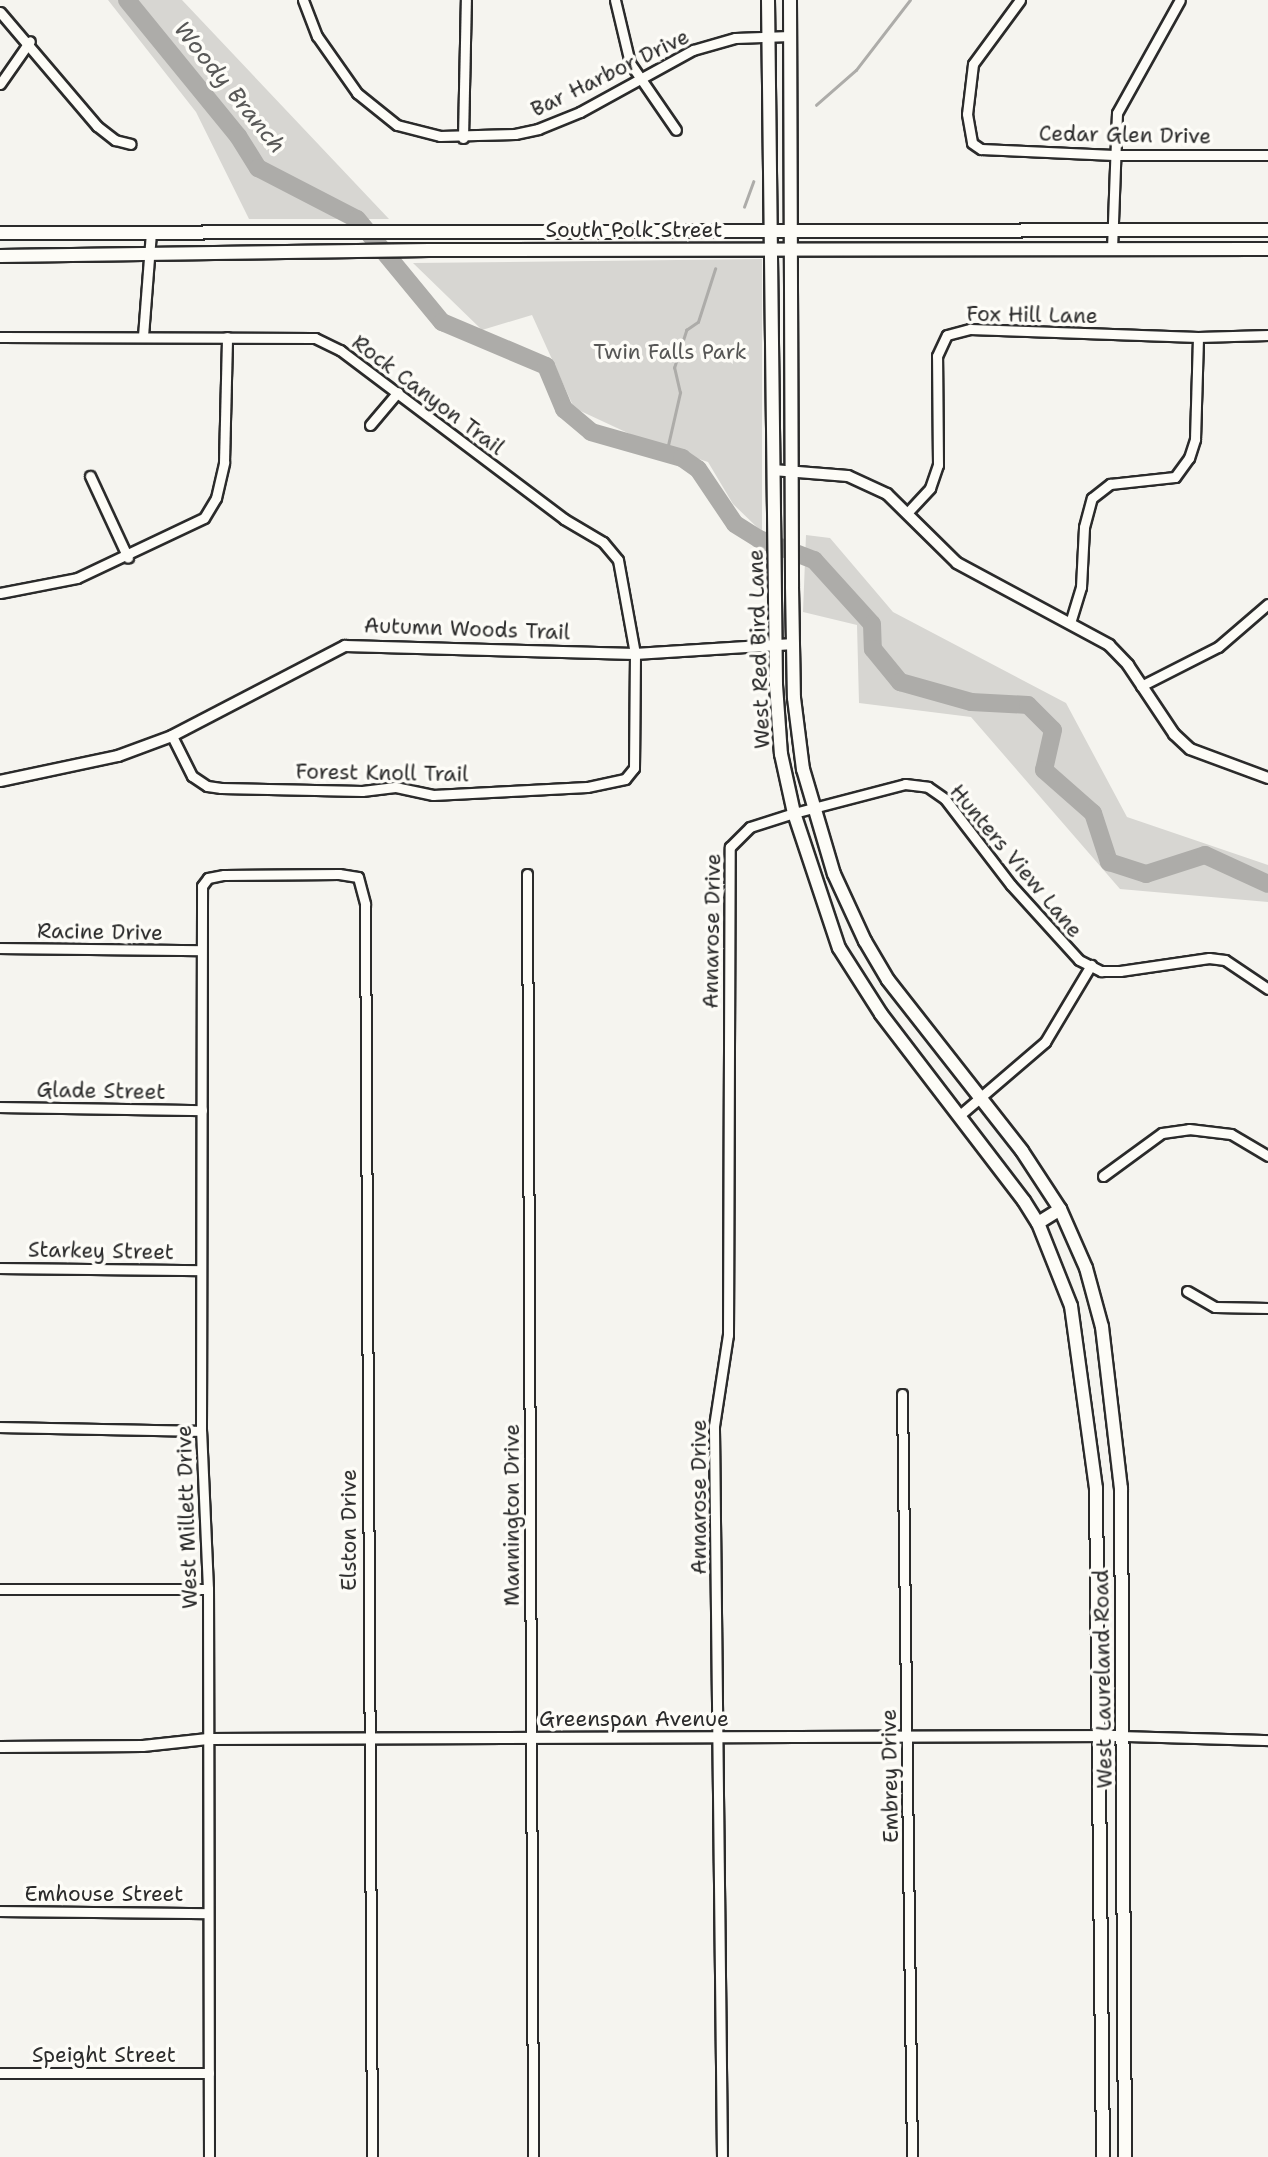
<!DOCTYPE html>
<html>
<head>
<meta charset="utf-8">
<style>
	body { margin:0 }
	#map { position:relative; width:1268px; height:2157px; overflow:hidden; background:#f5f4ef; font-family:"Shantell Sans",sans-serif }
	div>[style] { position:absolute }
	.green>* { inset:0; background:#d7d6d2 }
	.stream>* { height:2.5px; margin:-1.25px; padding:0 1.25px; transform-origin:1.25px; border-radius:1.25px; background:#adaca9 }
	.river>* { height:18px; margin:-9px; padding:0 9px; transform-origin:9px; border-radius:9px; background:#adaca9 }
	.roads { filter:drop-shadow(2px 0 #2b2b2b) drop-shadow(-2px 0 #2b2b2b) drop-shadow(0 2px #2b2b2b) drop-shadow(0 -2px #2b2b2b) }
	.minor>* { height:9px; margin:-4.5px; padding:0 4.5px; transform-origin:4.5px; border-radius:4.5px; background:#fdfcf7 }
	.tertiary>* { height:10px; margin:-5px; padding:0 5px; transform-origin:5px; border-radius:5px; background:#fdfcf7 }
	.secondary>* { height:12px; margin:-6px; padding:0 6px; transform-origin:6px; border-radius:6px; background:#fdfcf7 }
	span { translate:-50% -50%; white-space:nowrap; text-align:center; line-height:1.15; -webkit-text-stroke:7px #fdfcf7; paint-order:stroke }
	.street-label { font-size:21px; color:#2b2b2b }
	.park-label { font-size:21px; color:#565655 }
	.water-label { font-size:23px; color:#585857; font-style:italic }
</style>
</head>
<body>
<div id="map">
	<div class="green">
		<div style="clip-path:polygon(108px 0,182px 0,389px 219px,249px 219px,196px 112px)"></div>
		<div style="clip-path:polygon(762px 259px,762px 532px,733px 504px,708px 462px,645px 441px,574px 408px,532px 315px,482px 330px,413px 263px)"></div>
		<div style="clip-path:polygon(806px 535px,830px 538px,893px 612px,1066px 703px,1127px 817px,1268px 865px,1268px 902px,1120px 889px,971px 717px,859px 703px,857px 625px,803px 612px)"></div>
	</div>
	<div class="stream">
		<div style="left:816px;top:105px;width:53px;rotate:-41.2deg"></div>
		<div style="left:856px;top:70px;width:88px;rotate:-52.4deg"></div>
		<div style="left:744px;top:207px;width:27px;rotate:-70deg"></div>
		<div style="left:666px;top:454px;width:63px;rotate:-77.1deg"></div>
		<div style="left:680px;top:393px;width:26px;rotate:-103deg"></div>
		<div style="left:674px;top:368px;width:40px;rotate:-72deg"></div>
		<div style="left:686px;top:330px;width:14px;rotate:-34deg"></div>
		<div style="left:698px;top:322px;width:56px;rotate:-72.2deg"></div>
	</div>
	<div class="river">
		<div style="left:127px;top:0;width:176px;rotate:50.8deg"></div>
		<div style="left:238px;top:136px;width:38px;rotate:58deg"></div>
		<div style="left:258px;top:168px;width:111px;rotate:27.3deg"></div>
		<div style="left:357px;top:219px;width:134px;rotate:50.5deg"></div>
		<div style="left:442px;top:322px;width:113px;rotate:22.9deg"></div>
		<div style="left:546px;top:366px;width:47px;rotate:67.3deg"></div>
		<div style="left:564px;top:409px;width:35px;rotate:40deg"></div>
		<div style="left:591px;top:432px;width:95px;rotate:15.9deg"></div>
		<div style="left:682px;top:458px;width:19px;rotate:35deg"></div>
		<div style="left:698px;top:469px;width:66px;rotate:56.1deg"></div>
		<div style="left:735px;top:524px;width:28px;rotate:32deg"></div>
		<div style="left:759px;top:539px;width:59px;rotate:20.9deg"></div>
		<div style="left:814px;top:560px;width:86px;rotate:47.8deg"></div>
		<div style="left:872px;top:624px;width:25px;rotate:88deg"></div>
		<div style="left:873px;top:649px;width:43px;rotate:50.7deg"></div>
		<div style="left:900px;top:682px;width:74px;rotate:15.7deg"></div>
		<div style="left:971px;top:702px;width:57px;rotate:3deg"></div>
		<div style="left:1028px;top:705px;width:35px;rotate:45deg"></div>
		<div style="left:1053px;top:730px;width:41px;rotate:102.7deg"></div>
		<div style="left:1044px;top:770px;width:65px;rotate:41.3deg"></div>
		<div style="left:1093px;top:813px;width:52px;rotate:71.9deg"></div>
		<div style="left:1109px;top:862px;width:39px;rotate:18deg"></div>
		<div style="left:1146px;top:874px;width:62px;rotate:-17.9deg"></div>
		<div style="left:1205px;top:855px;width:69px;rotate:24.7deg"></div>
	</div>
	<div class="roads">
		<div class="minor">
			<div style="left:303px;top:0;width:39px;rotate:69deg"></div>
			<div style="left:317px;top:36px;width:70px;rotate:54.9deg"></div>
			<div style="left:357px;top:93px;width:51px;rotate:38.7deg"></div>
			<div style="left:397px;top:125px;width:44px;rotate:14.3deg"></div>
			<div style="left:440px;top:136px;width:75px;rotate:-1.5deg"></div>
			<div style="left:515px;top:134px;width:24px;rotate:-12deg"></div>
			<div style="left:538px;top:129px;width:45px;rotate:-22deg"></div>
			<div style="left:580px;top:112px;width:129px;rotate:-28.8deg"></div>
			<div style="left:693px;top:50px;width:44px;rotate:-15.9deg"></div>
			<div style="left:735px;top:38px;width:55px;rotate:-2.1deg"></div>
			<div style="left:615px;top:0;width:65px;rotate:76.6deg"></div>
			<div style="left:630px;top:63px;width:81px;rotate:55.5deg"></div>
			<div style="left:1020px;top:0;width:79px;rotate:126.3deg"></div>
			<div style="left:973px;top:64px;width:50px;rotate:96.8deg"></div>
			<div style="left:967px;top:114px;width:29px;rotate:80deg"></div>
			<div style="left:972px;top:143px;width:11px;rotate:34deg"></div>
			<div style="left:981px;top:149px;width:133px;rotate:2.6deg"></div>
			<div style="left:1114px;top:155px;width:154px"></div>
			<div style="left:0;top:12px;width:150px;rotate:49.6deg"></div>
			<div style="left:97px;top:126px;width:23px;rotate:38deg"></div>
			<div style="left:115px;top:140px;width:16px;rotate:14deg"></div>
			<div style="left:0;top:84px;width:52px;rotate:-55.1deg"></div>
			<div style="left:463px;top:138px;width:138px;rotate:-88.8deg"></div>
			<div style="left:1112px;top:249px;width:136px;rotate:-87.9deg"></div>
			<div style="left:1117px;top:113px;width:129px;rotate:-60.9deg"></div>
			<div style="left:143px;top:336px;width:104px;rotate:-85.6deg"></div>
			<div style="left:0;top:337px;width:315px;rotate:0.2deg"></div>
			<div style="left:315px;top:338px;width:28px;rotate:26deg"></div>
			<div style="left:340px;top:350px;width:281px;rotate:37deg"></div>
			<div style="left:564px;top:519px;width:45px;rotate:30.5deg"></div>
			<div style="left:603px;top:542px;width:23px;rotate:50deg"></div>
			<div style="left:618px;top:560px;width:96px;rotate:79.7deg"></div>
			<div style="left:635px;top:654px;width:114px;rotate:90.5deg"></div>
			<div style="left:634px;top:768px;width:14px;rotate:129deg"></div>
			<div style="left:625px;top:779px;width:39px;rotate:168deg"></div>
			<div style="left:587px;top:787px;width:154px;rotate:177deg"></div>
			<div style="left:433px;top:795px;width:39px;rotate:-168deg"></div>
			<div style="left:395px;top:787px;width:33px;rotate:173deg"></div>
			<div style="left:362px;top:791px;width:141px;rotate:-178.8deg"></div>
			<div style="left:221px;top:788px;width:14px;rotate:-172deg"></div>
			<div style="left:207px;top:786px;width:18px;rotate:-146deg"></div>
			<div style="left:192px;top:776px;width:45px;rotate:-116.6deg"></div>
			<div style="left:370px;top:425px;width:43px;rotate:-49.7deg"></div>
			<div style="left:90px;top:476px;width:90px;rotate:65.1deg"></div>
			<div style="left:907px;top:513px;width:34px;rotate:-47deg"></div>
			<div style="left:930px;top:488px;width:24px;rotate:-71deg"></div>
			<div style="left:938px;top:465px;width:109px;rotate:-90.5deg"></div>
			<div style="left:937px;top:356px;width:23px;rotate:-65deg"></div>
			<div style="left:947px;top:335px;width:24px;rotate:-15deg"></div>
			<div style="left:970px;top:329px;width:228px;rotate:2deg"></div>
			<div style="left:1198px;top:337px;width:70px;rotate:-1.6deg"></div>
			<div style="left:0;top:593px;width:78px;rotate:-11deg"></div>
			<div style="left:77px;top:578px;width:140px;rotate:-25.3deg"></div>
			<div style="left:204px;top:518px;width:23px;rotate:-59deg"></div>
			<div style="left:216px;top:498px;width:37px;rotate:-77deg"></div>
			<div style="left:224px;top:462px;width:125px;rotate:-88.6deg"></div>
			<div style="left:1070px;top:623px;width:38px;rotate:-73deg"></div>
			<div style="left:1081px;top:587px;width:60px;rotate:-87.1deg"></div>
			<div style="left:1084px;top:527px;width:30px;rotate:-75deg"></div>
			<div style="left:1092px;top:498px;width:23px;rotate:-38deg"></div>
			<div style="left:1110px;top:484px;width:65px;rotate:-6.1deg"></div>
			<div style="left:1175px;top:477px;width:24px;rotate:-54deg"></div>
			<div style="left:1189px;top:458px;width:20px;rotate:-72deg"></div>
			<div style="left:1195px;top:439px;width:102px;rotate:-88.3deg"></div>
			<div style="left:1141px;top:686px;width:86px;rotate:-26.9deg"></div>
			<div style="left:1218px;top:647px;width:66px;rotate:-40.7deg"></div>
			<div style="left:527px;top:874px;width:1283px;rotate:89.73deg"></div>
			<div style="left:0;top:948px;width:199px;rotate:0.6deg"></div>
			<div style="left:0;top:1107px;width:202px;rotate:0.9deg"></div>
			<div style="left:961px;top:1114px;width:111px;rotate:-40.6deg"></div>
			<div style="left:1045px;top:1042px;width:90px;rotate:-59.1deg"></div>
			<div style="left:1103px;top:1176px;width:73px;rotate:-36.1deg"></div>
			<div style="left:1162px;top:1133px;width:27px;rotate:-8deg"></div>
			<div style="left:1189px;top:1129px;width:42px;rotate:6.8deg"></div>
			<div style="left:1231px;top:1134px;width:43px;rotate:30.7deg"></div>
			<div style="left:0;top:1268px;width:201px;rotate:0.6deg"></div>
			<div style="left:1187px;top:1291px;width:32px;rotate:30deg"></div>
			<div style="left:1215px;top:1307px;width:53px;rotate:1.1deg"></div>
			<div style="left:902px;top:1394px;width:763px;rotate:89.25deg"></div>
			<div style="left:0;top:1427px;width:201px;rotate:1.1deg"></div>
			<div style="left:0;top:1589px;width:208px"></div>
			<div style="left:1123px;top:1736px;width:145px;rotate:1.6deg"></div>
			<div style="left:0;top:1911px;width:208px;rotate:0.6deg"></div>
			<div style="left:0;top:2073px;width:209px"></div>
			<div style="left:209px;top:2157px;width:568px;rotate:-90.1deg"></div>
			<div style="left:208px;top:1589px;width:158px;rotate:-92.5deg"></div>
			<div style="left:201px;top:1431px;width:545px;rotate:-89.89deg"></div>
			<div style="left:202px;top:886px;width:10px;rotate:-53deg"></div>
			<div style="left:208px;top:878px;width:16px;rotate:-11deg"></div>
			<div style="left:224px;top:875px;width:115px;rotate:-0.5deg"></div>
			<div style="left:339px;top:874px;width:19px;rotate:9deg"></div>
			<div style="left:358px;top:877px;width:28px;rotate:75deg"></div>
			<div style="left:365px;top:904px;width:1253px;rotate:89.68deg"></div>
			<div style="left:722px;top:2157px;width:731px;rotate:-90.63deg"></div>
			<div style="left:714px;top:1426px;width:92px;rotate:-81.3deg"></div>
			<div style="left:728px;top:1335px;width:488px;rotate:-89.8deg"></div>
			<div style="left:730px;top:847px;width:28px;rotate:-45deg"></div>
			<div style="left:750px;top:827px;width:46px;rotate:-17.7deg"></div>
			<div style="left:794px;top:813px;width:115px;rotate:-14.6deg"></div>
			<div style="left:905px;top:784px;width:23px;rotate:7deg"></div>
			<div style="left:928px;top:787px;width:21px;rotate:35deg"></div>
			<div style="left:945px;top:799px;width:108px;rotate:52.5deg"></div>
			<div style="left:1011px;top:885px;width:101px;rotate:47.8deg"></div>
			<div style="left:1079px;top:960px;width:25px;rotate:27deg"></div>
			<div style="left:1101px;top:971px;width:19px"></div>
			<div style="left:1120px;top:971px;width:90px;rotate:-8.3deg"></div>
			<div style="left:1209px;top:958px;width:16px;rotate:7deg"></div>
			<div style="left:1225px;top:960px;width:52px;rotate:34deg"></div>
		</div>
		<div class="tertiary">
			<div style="left:773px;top:470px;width:75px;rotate:4.6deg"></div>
			<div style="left:848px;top:476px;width:43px;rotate:24.8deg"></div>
			<div style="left:887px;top:494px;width:98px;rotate:44.6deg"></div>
			<div style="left:957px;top:563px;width:173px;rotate:28.3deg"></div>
			<div style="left:1109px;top:645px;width:28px;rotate:46deg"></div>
			<div style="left:1128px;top:665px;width:83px;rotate:56.3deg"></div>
			<div style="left:1174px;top:734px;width:22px;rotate:43deg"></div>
			<div style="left:1190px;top:749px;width:83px;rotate:20.4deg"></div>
			<div style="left:0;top:781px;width:121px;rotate:-12deg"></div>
			<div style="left:118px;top:756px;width:58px;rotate:-20.3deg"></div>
			<div style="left:172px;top:736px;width:195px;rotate:-27.5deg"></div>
			<div style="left:345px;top:646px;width:290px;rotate:1.6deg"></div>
			<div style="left:635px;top:654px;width:159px;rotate:-3.6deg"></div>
			<div style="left:0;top:1747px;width:143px;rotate:-0.4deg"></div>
			<div style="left:143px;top:1746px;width:65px;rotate:-6.1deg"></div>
			<div style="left:208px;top:1739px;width:915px;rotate:-0.19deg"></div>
		</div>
		<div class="secondary">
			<div style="left:768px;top:0;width:685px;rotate:89.33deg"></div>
			<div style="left:776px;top:685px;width:69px;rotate:85.9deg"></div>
			<div style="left:781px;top:754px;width:60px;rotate:77.6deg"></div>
			<div style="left:794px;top:813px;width:142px;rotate:71.6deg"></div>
			<div style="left:839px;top:948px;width:78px;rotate:57.5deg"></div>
			<div style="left:881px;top:1014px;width:235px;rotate:52.6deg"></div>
			<div style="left:1024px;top:1201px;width:26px;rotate:58deg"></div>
			<div style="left:1038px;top:1223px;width:89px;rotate:68.3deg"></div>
			<div style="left:1071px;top:1306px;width:184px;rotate:82.2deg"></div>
			<div style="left:1096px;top:1488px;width:669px;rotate:89.4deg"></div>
			<div style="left:790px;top:0;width:587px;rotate:89.8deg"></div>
			<div style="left:792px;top:587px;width:111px;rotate:89deg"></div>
			<div style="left:794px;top:698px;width:72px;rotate:82.8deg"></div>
			<div style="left:803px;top:769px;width:109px;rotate:73.6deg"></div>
			<div style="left:834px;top:874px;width:74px;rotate:65.2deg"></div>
			<div style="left:865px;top:941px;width:45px;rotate:59.5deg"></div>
			<div style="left:888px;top:980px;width:217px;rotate:51.9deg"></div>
			<div style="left:1022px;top:1151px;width:69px;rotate:56.8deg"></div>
			<div style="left:1060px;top:1209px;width:64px;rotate:66.2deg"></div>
			<div style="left:1086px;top:1268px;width:61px;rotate:74.8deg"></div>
			<div style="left:1102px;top:1327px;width:162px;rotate:83.3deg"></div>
			<div style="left:1121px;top:1488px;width:669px;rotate:89.66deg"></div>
			<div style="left:0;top:233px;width:1268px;rotate:-0.14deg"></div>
			<div style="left:0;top:256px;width:429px;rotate:-0.8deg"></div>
			<div style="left:429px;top:250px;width:839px;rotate:-0.07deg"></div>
			<div style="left:1038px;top:1223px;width:26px;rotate:-32deg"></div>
		</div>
	</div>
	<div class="street-label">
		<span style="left:610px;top:73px;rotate:-26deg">Bar Harbor Drive</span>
		<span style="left:1125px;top:135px;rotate:1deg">Cedar Glen Drive</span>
		<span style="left:634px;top:230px">South Polk Street</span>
		<span style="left:1032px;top:315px;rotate:1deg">Fox Hill Lane</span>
		<span style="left:428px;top:395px;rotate:37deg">Rock Canyon Trail</span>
		<span style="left:467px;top:629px;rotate:2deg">Autumn Woods Trail</span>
		<span style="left:759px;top:649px;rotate:-92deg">West Red Bird Lane</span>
		<span style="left:382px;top:773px;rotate:1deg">Forest Knoll Trail</span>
		<span style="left:1016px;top:861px;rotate:50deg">Hunters View Lane</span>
		<span style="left:712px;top:931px;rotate:-89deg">Annarose Drive</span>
		<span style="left:100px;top:932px;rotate:1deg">Racine Drive</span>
		<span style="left:101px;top:1091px;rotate:1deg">Glade Street</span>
		<span style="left:101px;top:1251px;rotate:1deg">Starkey Street</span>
		<span style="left:699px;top:1497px;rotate:-90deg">Annarose Drive</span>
		<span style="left:512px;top:1515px;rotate:-90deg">Mannington Drive</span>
		<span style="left:187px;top:1517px;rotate:-92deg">West Millett Drive</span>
		<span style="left:349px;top:1530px;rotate:-90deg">Elston Drive</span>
		<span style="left:1103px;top:1679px;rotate:-91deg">West Laureland Road</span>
		<span style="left:634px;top:1719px">Greenspan Avenue</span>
		<span style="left:890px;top:1776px;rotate:-91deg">Embrey Drive</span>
		<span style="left:104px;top:1894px">Emhouse Street</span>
		<span style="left:104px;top:2055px">Speight Street</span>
	</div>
	<div class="park-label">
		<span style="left:670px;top:352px">Twin Falls Park</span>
	</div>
	<div class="water-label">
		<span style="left:230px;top:87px;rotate:51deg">Woody Branch</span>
	</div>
</div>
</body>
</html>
